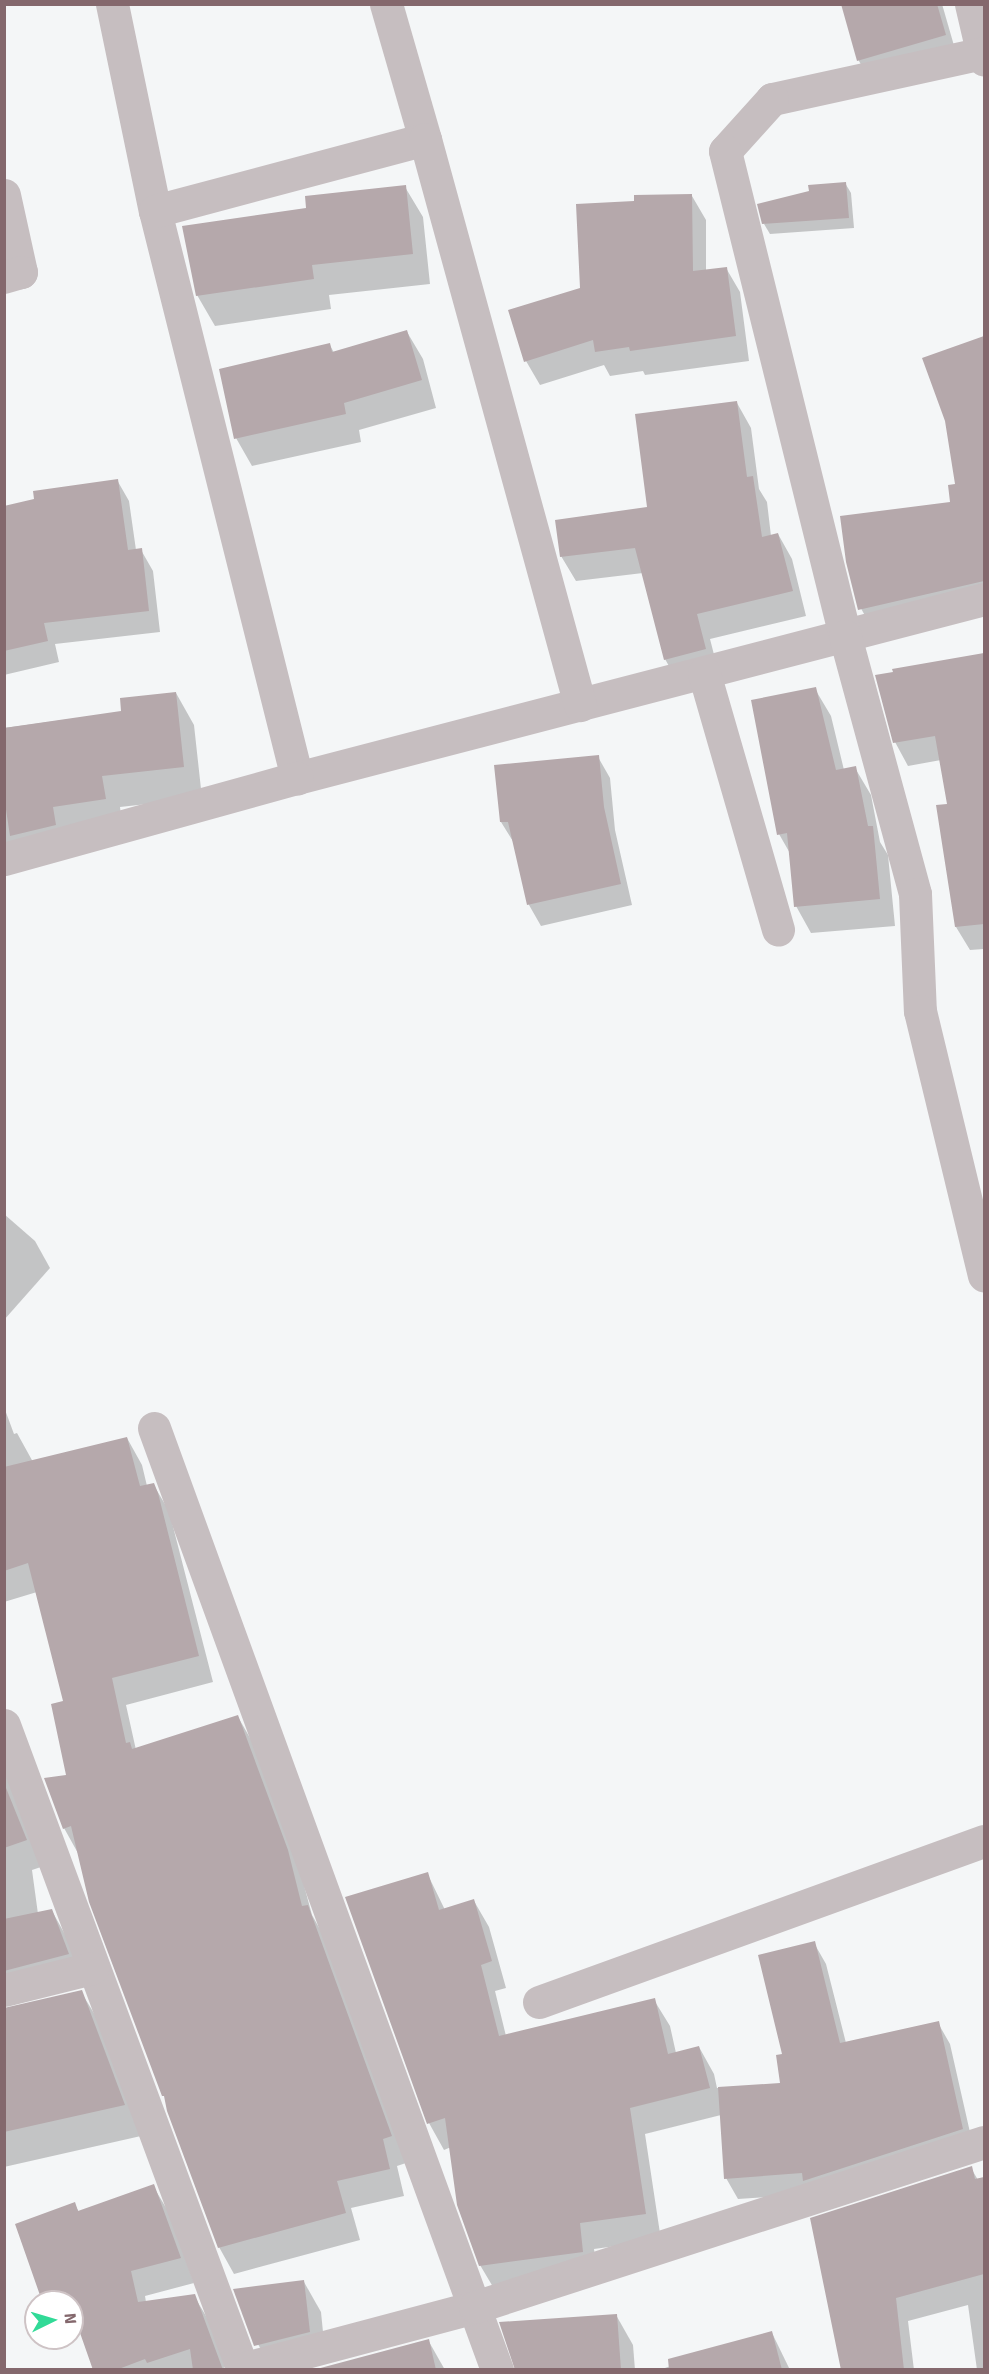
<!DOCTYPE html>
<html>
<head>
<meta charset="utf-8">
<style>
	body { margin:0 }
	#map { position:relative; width:989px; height:2374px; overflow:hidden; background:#f4f6f7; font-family:Signika,sans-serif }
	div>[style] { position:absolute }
	.shadow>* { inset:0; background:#0003 }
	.building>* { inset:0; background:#b5a8ab }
	.minor>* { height:33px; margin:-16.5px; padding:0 16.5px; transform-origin:16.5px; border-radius:16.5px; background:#c6bec0 }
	span { translate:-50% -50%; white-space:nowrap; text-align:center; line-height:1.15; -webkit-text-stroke:6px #fff; paint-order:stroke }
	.frame { position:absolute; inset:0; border:6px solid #84686d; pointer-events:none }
	.north { position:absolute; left:24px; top:2290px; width:60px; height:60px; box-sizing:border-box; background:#fff; border:2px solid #cec3c5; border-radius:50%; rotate:85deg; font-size:16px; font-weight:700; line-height:24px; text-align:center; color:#84686d }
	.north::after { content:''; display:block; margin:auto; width:21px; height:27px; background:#31da97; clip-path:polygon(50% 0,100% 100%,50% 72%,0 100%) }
</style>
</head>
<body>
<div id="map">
	<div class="shadow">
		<div style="clip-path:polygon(842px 4px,942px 4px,957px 56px,871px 82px,859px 61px)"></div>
		<div style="clip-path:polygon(845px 183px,851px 193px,854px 228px,770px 234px,764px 224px,810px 192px)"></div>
		<div style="clip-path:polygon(405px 187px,423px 217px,430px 284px,329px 295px,331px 309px,215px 326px,197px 295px,308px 209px)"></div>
		<div style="clip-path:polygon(692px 196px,706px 220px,706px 271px,726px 268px,740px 292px,749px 361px,645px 375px,643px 371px,610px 376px,604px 365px,540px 385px,526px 361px,582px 289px,636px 202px)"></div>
		<div style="clip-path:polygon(407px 332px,423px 359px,436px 408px,359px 430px,361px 442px,252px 466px,236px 438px,330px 345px,334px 353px)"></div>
		<div style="clip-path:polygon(984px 337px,984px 610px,873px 630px,858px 603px,952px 504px,957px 485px,947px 421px,924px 359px)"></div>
		<div style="clip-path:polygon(737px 403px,751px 428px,759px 489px,767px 502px,771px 536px,778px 534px,792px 559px,806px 616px,710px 639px,719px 674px,679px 684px,665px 659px,643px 573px,576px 581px,561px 556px,649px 509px)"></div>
		<div style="clip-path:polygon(117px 480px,129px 501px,136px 550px,141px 550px,153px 571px,160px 632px,55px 644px,59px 662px,4px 675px,4px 508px)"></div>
		<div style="clip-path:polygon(984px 654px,984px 949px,970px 950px,956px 927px,949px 805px,941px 760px,908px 766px,895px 742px,894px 670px)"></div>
		<div style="clip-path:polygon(815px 689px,831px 716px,844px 770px,855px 768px,871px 795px,880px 842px,888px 855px,895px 926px,811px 933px,796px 906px,791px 855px,779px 834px)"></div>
		<div style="clip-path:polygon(176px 693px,194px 725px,202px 798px,120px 807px,123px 831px,4px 869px,4px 728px,123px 712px)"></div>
		<div style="clip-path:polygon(598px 757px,610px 778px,615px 830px,632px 905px,541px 926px,529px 905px,514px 843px,501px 822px)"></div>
		<div style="clip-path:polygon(4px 1214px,35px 1241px,50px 1268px,4px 1320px)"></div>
		<div style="clip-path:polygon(4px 1407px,14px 1434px,17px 1433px,33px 1462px,127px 1438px,142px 1465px,147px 1486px,153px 1484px,169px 1511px,213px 1682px,126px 1705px,136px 1750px,238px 1717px,253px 1743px,302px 1878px,312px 1915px,322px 1933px,406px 2163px,397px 2166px,404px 2196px,351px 2208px,360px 2240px,234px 2274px,219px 2247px,79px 1855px,64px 1828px,68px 1776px,65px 1702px,37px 1592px,4px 1602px)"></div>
		<div style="clip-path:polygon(4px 1769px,41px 1867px,32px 1870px,38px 1914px,52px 1911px,67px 1938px,83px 1981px,4px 1976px)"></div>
		<div style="clip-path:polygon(427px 1873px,445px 1910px,474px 1901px,489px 1927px,506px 1988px,495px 1991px,506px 2036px,654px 2000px,670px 2026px,676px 2053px,699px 2047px,714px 2074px,717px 2088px,781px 2084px,784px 2055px,814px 1943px,826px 1964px,846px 2043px,938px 2023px,950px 2044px,974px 2150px,812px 2194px,738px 2199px,726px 2178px,721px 2115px,645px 2134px,661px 2240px,594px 2249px,598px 2278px,496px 2292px,480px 2265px,451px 2147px,444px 2150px,429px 2123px)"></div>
		<div style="clip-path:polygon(81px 1992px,100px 2023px,141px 2136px,4px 2167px,4px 2010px)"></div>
		<div style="clip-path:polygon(971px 2168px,978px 2180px,984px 2181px,984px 2370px,977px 2370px,968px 2305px,908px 2321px,914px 2370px,842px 2370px)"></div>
		<div style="clip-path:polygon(153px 2186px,168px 2211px,194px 2283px,145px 2296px,146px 2302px,194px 2296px,209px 2321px,226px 2367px,218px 2370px,94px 2370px,77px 2319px,72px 2320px,72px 2302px,43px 2300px,17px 2225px,74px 2203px,79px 2212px)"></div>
		<div style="clip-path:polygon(304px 2282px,321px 2312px,326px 2362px,267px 2360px,250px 2330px)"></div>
		<div style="clip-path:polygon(616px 2315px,633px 2345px,635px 2370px,516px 2370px)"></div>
		<div style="clip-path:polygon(772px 2333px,790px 2370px,659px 2370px,718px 2350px)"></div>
		<div style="clip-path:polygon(428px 2340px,445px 2370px,319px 2370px)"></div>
	</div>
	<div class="building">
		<div style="clip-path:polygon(841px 4px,937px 4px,946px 35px,857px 61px)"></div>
		<div style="clip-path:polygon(846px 182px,849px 218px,762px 224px,757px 204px,809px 191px,808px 185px)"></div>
		<div style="clip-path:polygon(406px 185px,413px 254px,312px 265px,314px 279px,196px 296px,182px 226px,306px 208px,305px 196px)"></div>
		<div style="clip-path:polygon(692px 194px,693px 271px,727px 267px,736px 336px,630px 351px,629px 347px,595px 352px,593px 340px,524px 362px,508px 310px,580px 288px,576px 204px,634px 201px,634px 195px)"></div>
		<div style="clip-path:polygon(407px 330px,422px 380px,344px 403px,346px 414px,234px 439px,219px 369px,330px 343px,332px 352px)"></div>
		<div style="clip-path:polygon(984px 336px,984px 581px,858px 610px,846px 562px,840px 516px,950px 502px,948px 485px,955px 484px,945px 421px,922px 358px)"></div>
		<div style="clip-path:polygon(737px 401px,747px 477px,753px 476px,762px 537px,778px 533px,793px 591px,697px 614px,706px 649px,664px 660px,635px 548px,560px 557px,555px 520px,647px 507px,635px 414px)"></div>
		<div style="clip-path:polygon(118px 479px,128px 550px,142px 548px,149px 611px,44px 623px,48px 641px,4px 651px,4px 506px,34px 499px,33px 491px)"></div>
		<div style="clip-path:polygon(984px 653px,984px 924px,955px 927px,936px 805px,947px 804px,935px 736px,893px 743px,875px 675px,893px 672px,892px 669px)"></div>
		<div style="clip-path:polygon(816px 687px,836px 770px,856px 766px,868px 826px,873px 826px,880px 899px,794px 907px,787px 833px,777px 835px,751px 700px)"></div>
		<div style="clip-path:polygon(176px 692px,184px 767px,102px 776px,106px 799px,53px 807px,56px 825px,10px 836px,4px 796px,4px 728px,121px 711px,120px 698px)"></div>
		<div style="clip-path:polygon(599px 755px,604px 807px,621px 884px,527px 905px,508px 822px,500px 822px,494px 765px)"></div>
		<div style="clip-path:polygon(127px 1437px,140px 1486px,154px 1483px,158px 1493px,199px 1656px,112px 1678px,126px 1743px,130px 1742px,132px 1749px,238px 1715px,288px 1850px,302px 1906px,308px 1905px,392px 2136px,383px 2139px,390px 2169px,337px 2181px,346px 2213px,218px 2248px,167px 2111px,164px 2096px,162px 2096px,89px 1902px,71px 1826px,63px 1829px,44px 1778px,66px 1775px,51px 1704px,63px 1701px,28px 1563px,4px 1571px,4px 1467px)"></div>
		<div style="clip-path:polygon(4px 1783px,27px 1840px,4px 1848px)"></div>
		<div style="clip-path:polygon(428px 1872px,439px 1910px,474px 1899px,492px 1961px,481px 1965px,499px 2036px,655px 1998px,668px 2054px,699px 2046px,710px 2088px,630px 2108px,646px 2214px,580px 2223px,583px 2252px,479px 2266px,457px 2205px,445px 2118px,427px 2124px,345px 1897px)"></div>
		<div style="clip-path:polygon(52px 1909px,69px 1954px,4px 1971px,4px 1919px)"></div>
		<div style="clip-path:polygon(815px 1941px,840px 2043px,939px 2021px,963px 2129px,803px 2181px,802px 2173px,724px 2179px,718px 2087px,780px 2083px,776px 2055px,782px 2054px,758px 1955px)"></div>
		<div style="clip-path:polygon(82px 1990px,125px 2105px,4px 2132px,4px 2008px)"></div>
		<div style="clip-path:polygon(972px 2166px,975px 2179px,984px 2177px,984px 2274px,896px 2298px,904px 2370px,841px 2370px,810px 2218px)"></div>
		<div style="clip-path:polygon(154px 2184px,181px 2258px,131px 2271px,138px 2302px,195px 2294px,223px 2370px,193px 2370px,190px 2349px,147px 2363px,145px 2359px,116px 2370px,93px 2370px,72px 2310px,72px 2302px,69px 2302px,66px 2292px,42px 2301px,15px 2224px,75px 2202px,78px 2211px)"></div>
		<div style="clip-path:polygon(304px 2280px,310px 2332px,254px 2346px,233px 2289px)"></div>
		<div style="clip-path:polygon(617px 2314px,621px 2370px,515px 2370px,499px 2322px)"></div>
		<div style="clip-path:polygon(772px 2331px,782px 2370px,669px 2370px,668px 2359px)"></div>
		<div style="clip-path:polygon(429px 2339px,436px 2370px,313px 2370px)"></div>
	</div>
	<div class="minor">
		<div style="left:112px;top:4px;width:211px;rotate:78.3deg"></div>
		<div style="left:155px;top:211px;width:585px;rotate:75.94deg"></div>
		<div style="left:297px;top:778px;width:710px;rotate:-14.6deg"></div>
		<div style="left:386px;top:4px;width:141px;rotate:73.9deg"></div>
		<div style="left:971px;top:4px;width:57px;rotate:76.9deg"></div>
		<div style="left:983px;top:53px;width:216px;rotate:167.7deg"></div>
		<div style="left:772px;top:99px;width:70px;rotate:132.1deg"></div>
		<div style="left:725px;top:151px;width:500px;rotate:76.1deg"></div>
		<div style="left:845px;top:636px;width:267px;rotate:74.8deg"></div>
		<div style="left:915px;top:894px;width:117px;rotate:87.6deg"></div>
		<div style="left:920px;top:1011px;width:272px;rotate:76.4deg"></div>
		<div style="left:4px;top:195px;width:79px;rotate:77.6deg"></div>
		<div style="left:21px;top:272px;width:18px;rotate:164deg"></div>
		<div style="left:155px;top:211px;width:279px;rotate:-14.9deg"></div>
		<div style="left:425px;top:139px;width:587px;rotate:74.68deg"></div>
		<div style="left:704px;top:673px;width:267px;rotate:73.9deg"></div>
		<div style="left:4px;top:859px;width:304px;rotate:-15.5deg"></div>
		<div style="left:154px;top:1428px;width:1003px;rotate:69.99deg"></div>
		<div style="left:4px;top:1725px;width:688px;rotate:69.67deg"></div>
		<div style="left:4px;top:1990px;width:91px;rotate:-14deg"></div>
		<div style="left:539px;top:2002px;width:473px;rotate:-19.9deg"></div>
		<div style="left:242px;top:2369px;width:241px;rotate:-14.9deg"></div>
		<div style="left:475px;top:2307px;width:535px;rotate:-17.96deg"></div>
	</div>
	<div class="frame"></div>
	<div class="north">N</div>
</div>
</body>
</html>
